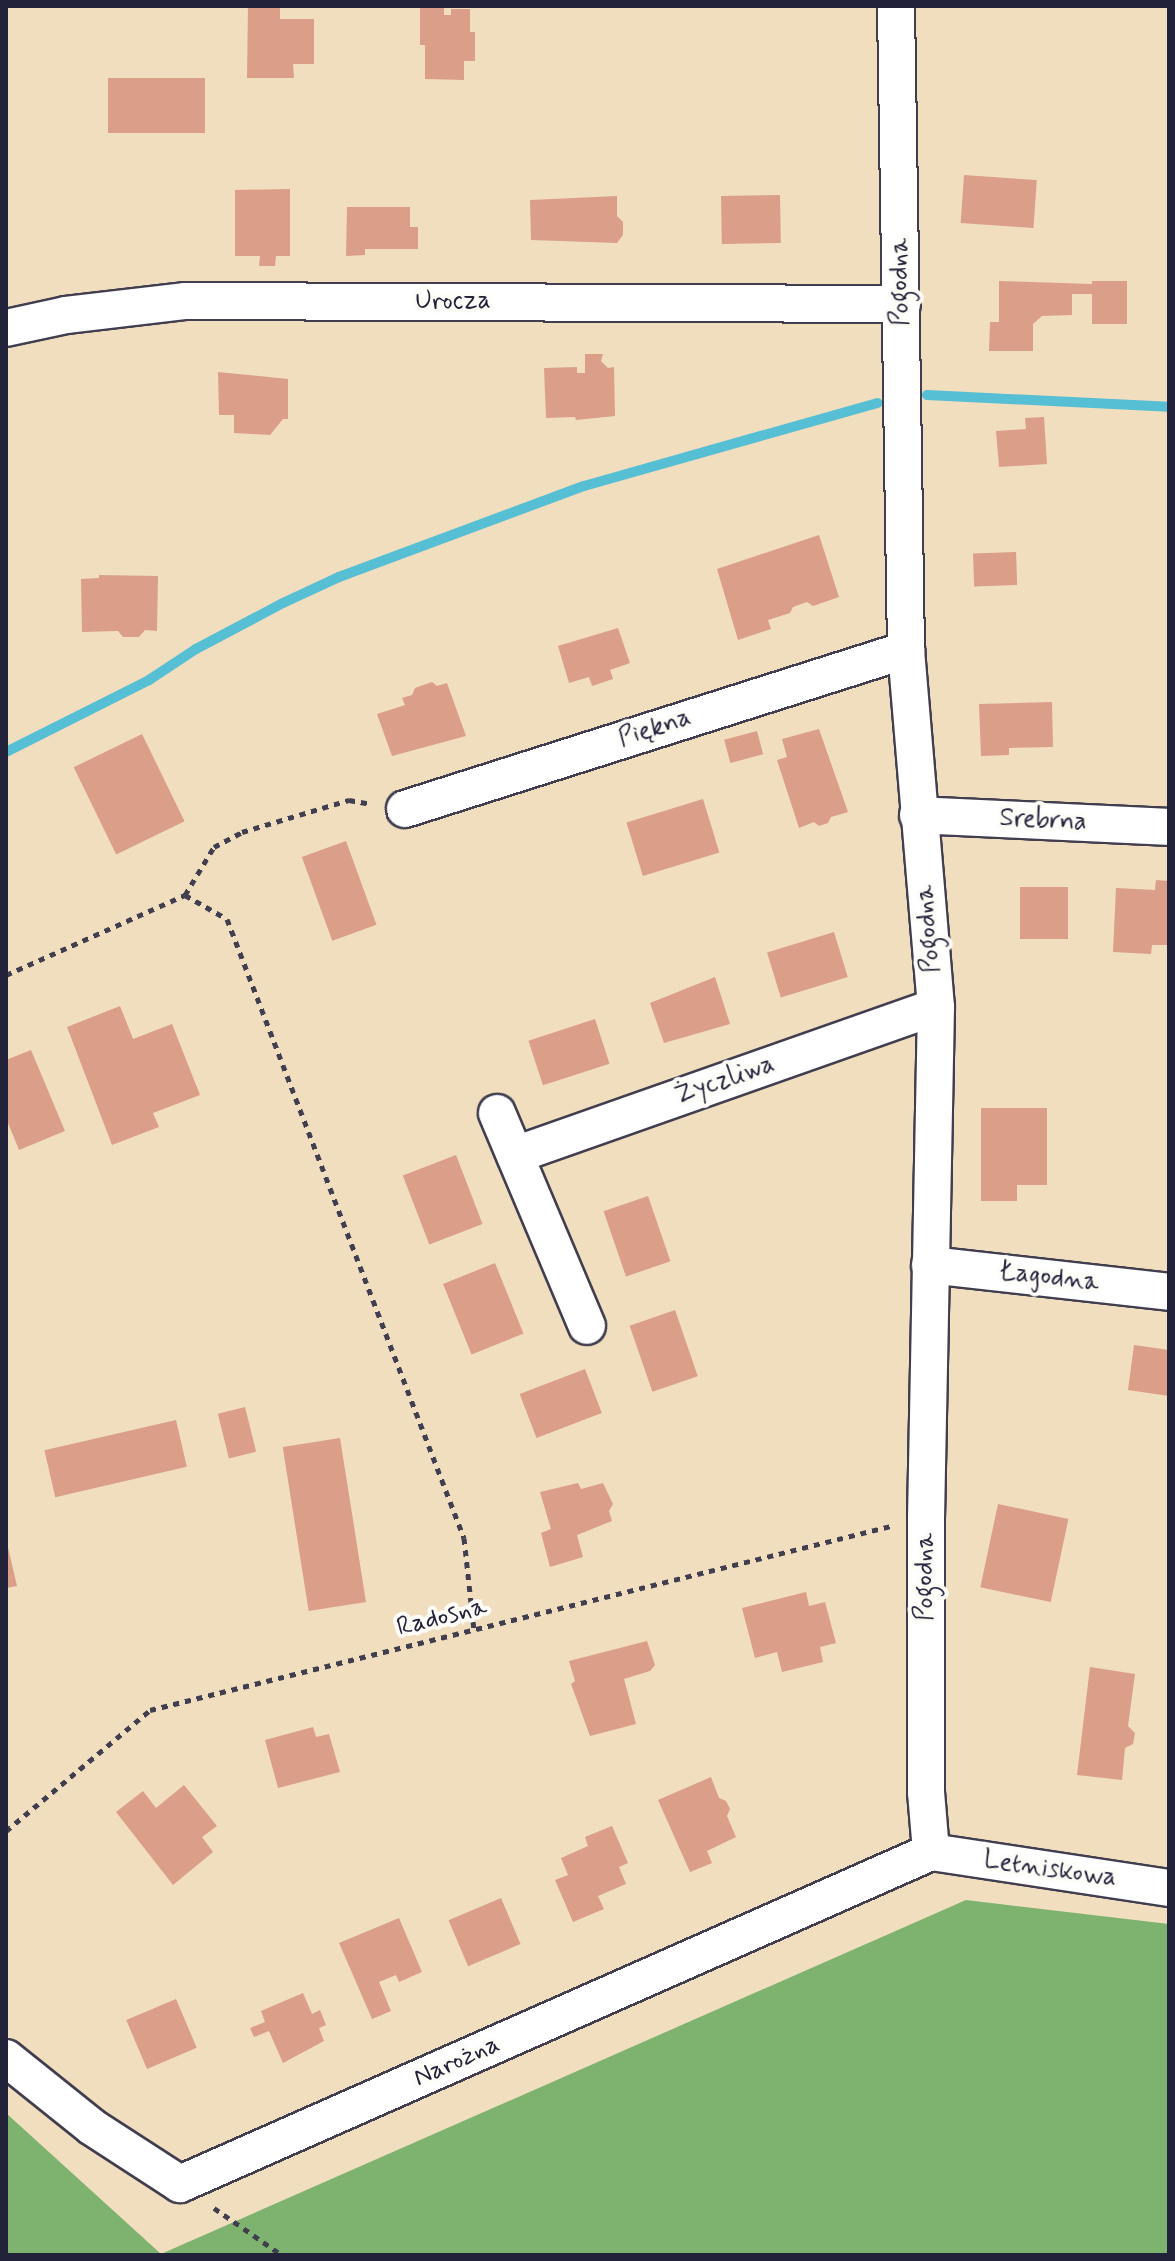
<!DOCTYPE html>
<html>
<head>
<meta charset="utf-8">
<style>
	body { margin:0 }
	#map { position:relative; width:1175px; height:2261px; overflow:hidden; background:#f1debf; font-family:Mynerve,sans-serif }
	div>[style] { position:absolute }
	.forest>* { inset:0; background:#7db26f }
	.stream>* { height:10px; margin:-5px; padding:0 5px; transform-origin:5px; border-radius:5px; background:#57bfd4 }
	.building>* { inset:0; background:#da9e89; transform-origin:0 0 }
	.path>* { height:5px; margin-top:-2.5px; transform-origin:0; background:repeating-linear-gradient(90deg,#413e4f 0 6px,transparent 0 12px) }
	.roads { filter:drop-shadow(2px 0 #413e4f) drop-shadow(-2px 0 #413e4f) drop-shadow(0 2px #413e4f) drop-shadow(0 -2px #413e4f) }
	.street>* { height:36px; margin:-18px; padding:0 18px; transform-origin:18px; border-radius:18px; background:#fff }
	span { translate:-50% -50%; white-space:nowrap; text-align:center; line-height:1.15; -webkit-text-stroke:8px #fdfcf7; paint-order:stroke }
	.street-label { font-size:26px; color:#22223b }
	.frame { position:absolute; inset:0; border:8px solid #22223b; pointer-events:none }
</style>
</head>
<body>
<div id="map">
	<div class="forest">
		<div style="clip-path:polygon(966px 1900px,1169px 1924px,1169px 2255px,6px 2255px,6px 2113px,161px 2254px)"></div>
	</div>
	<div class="stream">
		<div style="left:927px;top:395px;width:242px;rotate:2.8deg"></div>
		<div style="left:6px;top:752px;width:160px;rotate:-26.7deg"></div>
		<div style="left:149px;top:680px;width:56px;rotate:-33.4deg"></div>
		<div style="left:196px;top:649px;width:98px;rotate:-27.9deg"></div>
		<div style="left:283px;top:603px;width:62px;rotate:-24.9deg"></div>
		<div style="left:339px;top:577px;width:261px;rotate:-20.4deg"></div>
		<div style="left:584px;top:486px;width:305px;rotate:-15.8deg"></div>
	</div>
	<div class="building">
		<div style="clip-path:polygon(248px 6px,280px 6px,280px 19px,314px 19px,314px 64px,293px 64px,294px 78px,247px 78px)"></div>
		<div style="clip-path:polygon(420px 6px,444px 6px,444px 15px,451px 15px,451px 9px,470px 9px,470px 32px,475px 32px,475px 61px,464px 61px,464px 80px,425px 79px,425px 45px,420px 45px)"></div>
		<div style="left:205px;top:78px;width:55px;height:97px;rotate:90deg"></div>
		<div style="left:964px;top:175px;width:73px;height:48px;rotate:4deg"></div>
		<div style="clip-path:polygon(290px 189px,290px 256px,276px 256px,275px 266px,259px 266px,260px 256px,235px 256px,235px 190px)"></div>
		<div style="left:780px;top:195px;width:48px;height:59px;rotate:89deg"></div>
		<div style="clip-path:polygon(617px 196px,617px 216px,623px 222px,623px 235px,617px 243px,531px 240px,530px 200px)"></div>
		<div style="clip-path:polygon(347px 207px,410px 207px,410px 227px,418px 227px,418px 249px,365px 249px,365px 255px,346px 256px)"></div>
		<div style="clip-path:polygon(999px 281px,1092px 284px,1092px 281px,1127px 281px,1127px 324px,1092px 324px,1092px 294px,1072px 294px,1072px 315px,1042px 316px,1033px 324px,1033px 351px,989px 351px,990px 322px,999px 322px)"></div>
		<div style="clip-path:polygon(585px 354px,603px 354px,601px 361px,608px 368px,614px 367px,615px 416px,576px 420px,575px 417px,546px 418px,544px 368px,577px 367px,577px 373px,585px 373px)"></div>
		<div style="clip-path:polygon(218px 372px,288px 379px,288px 419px,283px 419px,270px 435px,234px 433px,234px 415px,219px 415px)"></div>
		<div style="clip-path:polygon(1044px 417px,1047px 464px,999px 467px,996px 431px,1026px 429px,1025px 418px)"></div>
		<div style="clip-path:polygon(819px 535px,839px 597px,813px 606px,807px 602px,793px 607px,790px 613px,768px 620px,771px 629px,738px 640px,717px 569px)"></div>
		<div style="left:1016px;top:552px;width:33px;height:43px;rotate:88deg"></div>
		<div style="clip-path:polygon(99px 575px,158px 576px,157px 631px,145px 630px,139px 637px,123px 637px,118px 631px,82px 632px,81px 579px,99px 578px)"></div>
		<div style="clip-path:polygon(618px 628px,630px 663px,610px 670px,613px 679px,592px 686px,589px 677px,569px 683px,558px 646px)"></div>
		<div style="clip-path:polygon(432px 682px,437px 686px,447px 683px,466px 736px,392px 756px,377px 714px,405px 705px,402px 698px,412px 695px,415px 688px)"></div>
		<div style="clip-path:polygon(1052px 702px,1053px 747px,1009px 748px,1009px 755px,981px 756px,979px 704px)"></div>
		<div style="clip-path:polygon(819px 729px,848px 812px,831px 817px,828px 823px,819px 826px,814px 822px,799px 828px,777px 760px,787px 757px,782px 739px)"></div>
		<div style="left:757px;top:731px;width:24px;height:34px;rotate:75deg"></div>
		<div style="left:142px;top:734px;width:97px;height:76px;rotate:64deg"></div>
		<div style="left:703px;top:799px;width:56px;height:80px;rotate:73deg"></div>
		<div style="left:346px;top:841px;width:89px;height:47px;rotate:70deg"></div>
		<div style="clip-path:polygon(1156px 880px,1169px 881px,1169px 945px,1152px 945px,1151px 954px,1113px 952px,1116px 888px,1155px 890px)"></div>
		<div style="left:1020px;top:887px;width:48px;height:52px"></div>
		<div style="left:834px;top:932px;width:47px;height:70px;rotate:73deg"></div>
		<div style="clip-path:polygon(715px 977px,730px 1024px,664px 1043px,650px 1003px)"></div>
		<div style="clip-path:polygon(120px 1006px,133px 1039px,172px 1024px,200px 1095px,153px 1113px,159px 1127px,112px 1145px,67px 1027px)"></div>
		<div style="left:595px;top:1019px;width:47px;height:70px;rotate:72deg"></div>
		<div style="clip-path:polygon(31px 1050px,65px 1131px,19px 1150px,6px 1118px,6px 1060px)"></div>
		<div style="clip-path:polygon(981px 1108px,1047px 1108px,1047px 1185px,1017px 1185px,1017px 1201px,981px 1201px)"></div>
		<div style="left:456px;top:1155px;width:74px;height:57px;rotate:69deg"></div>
		<div style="left:648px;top:1196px;width:69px;height:47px;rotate:71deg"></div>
		<div style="left:495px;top:1263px;width:76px;height:56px;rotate:68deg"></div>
		<div style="left:675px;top:1310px;width:70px;height:48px;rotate:71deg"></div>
		<div style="clip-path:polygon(1134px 1345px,1169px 1350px,1169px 1396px,1128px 1390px)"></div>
		<div style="left:585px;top:1369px;width:47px;height:70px;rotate:69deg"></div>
		<div style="left:245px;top:1407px;width:46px;height:28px;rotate:76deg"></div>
		<div style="left:176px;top:1420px;width:48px;height:135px;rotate:77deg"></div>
		<div style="left:340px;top:1438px;width:166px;height:58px;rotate:81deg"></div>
		<div style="clip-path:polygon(578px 1483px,581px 1489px,603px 1483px,613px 1504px,609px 1511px,612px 1521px,577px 1535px,583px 1557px,550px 1567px,541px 1533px,551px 1529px,540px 1492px)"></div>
		<div style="left:998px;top:1504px;width:72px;height:85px;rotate:12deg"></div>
		<div style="clip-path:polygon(6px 1539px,17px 1586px,6px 1588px)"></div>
		<div style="clip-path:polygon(806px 1592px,809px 1606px,825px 1602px,836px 1643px,820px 1647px,823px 1662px,782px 1672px,777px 1652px,755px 1658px,742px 1608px)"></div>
		<div style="clip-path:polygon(647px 1641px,655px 1665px,650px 1671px,624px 1679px,636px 1724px,590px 1736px,571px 1684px,575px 1681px,569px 1661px)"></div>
		<div style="clip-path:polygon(1090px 1667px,1135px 1674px,1128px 1726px,1135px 1733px,1133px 1744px,1125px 1748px,1122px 1780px,1077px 1775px)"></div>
		<div style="clip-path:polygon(313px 1727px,316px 1737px,329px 1734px,340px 1772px,278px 1788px,265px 1740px)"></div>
		<div style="clip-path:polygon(711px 1777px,719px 1798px,726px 1801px,730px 1809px,727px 1816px,736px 1837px,707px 1851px,712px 1863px,690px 1872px,658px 1800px)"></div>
		<div style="clip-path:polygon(184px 1785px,217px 1826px,202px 1837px,213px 1852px,173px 1885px,116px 1812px,143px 1791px,156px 1808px)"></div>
		<div style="clip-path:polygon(612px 1826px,628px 1863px,619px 1867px,626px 1884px,598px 1896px,604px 1909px,573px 1922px,555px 1880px,568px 1875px,561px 1858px,588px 1846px,585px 1837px)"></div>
		<div style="left:501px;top:1898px;width:50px;height:57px;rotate:67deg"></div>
		<div style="clip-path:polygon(399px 1918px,422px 1972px,399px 1982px,396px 1975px,379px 1982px,391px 2011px,372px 2019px,339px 1943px)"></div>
		<div style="clip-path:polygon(303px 1993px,312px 2014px,320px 2010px,326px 2025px,319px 2028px,324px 2041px,283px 2063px,269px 2031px,254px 2037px,250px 2028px,265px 2022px,261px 2011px)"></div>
		<div style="left:176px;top:1999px;width:53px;height:54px;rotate:67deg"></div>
	</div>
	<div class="path">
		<div style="left:185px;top:895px;width:48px;rotate:29.7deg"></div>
		<div style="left:227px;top:919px;width:663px;rotate:69.05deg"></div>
		<div style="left:464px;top:1538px;width:93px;rotate:83.8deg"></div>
		<div style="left:6px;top:975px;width:196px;rotate:-24.1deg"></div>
		<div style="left:185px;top:895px;width:56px;rotate:-58.9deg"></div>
		<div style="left:214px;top:847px;width:32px;rotate:-28deg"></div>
		<div style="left:242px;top:832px;width:112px;rotate:-16.7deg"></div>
		<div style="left:349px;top:800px;width:23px;rotate:10deg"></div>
		<div style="left:6px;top:1831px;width:188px;rotate:-40deg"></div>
		<div style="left:150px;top:1710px;width:764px;rotate:-13.95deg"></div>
		<div style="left:214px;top:2208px;width:83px;rotate:34.7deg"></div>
	</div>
	<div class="roads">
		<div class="street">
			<div style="left:896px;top:6px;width:644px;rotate:89.11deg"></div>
			<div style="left:906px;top:650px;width:358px;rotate:85.2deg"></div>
			<div style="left:936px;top:1007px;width:510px;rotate:91.12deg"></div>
			<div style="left:926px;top:1517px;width:275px;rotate:90deg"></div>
			<div style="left:926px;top:1792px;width:60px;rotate:85.2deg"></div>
			<div style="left:6px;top:328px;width:61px;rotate:-12.2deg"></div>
			<div style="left:66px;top:315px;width:121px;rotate:-6.7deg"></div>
			<div style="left:186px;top:301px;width:716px;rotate:0.24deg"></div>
			<div style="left:405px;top:809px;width:526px;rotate:-17.61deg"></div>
			<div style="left:918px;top:815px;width:251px;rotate:2.7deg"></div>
			<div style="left:497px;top:1113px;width:231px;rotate:67.1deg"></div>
			<div style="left:515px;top:1155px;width:446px;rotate:-19.4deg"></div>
			<div style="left:930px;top:1265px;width:241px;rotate:6.4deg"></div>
			<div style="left:931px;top:1852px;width:241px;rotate:8.6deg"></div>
			<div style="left:6px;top:2058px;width:110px;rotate:38.7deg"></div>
			<div style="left:92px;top:2127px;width:105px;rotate:32.9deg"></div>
			<div style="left:180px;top:2184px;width:821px;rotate:-23.85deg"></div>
		</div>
	</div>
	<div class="street-label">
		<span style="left:901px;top:282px;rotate:-91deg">Pogodna</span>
		<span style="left:453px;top:302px">Urocza</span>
		<span style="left:655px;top:729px;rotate:-18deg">Piękna</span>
		<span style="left:1043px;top:821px;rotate:3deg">Srebrna</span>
		<span style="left:929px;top:929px;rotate:-95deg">Pogodna</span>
		<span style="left:725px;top:1081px;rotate:-19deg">Życzliwa</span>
		<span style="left:1049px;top:1278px;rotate:6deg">Łagodna</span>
		<span style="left:926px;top:1577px;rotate:-90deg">Pogodna</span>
		<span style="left:442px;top:1618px;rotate:-14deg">Radosna</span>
		<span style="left:1050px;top:1870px;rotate:8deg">Letniskowa</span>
		<span style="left:457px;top:2062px;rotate:-24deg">Narożna</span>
	</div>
	<div class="frame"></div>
</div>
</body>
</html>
